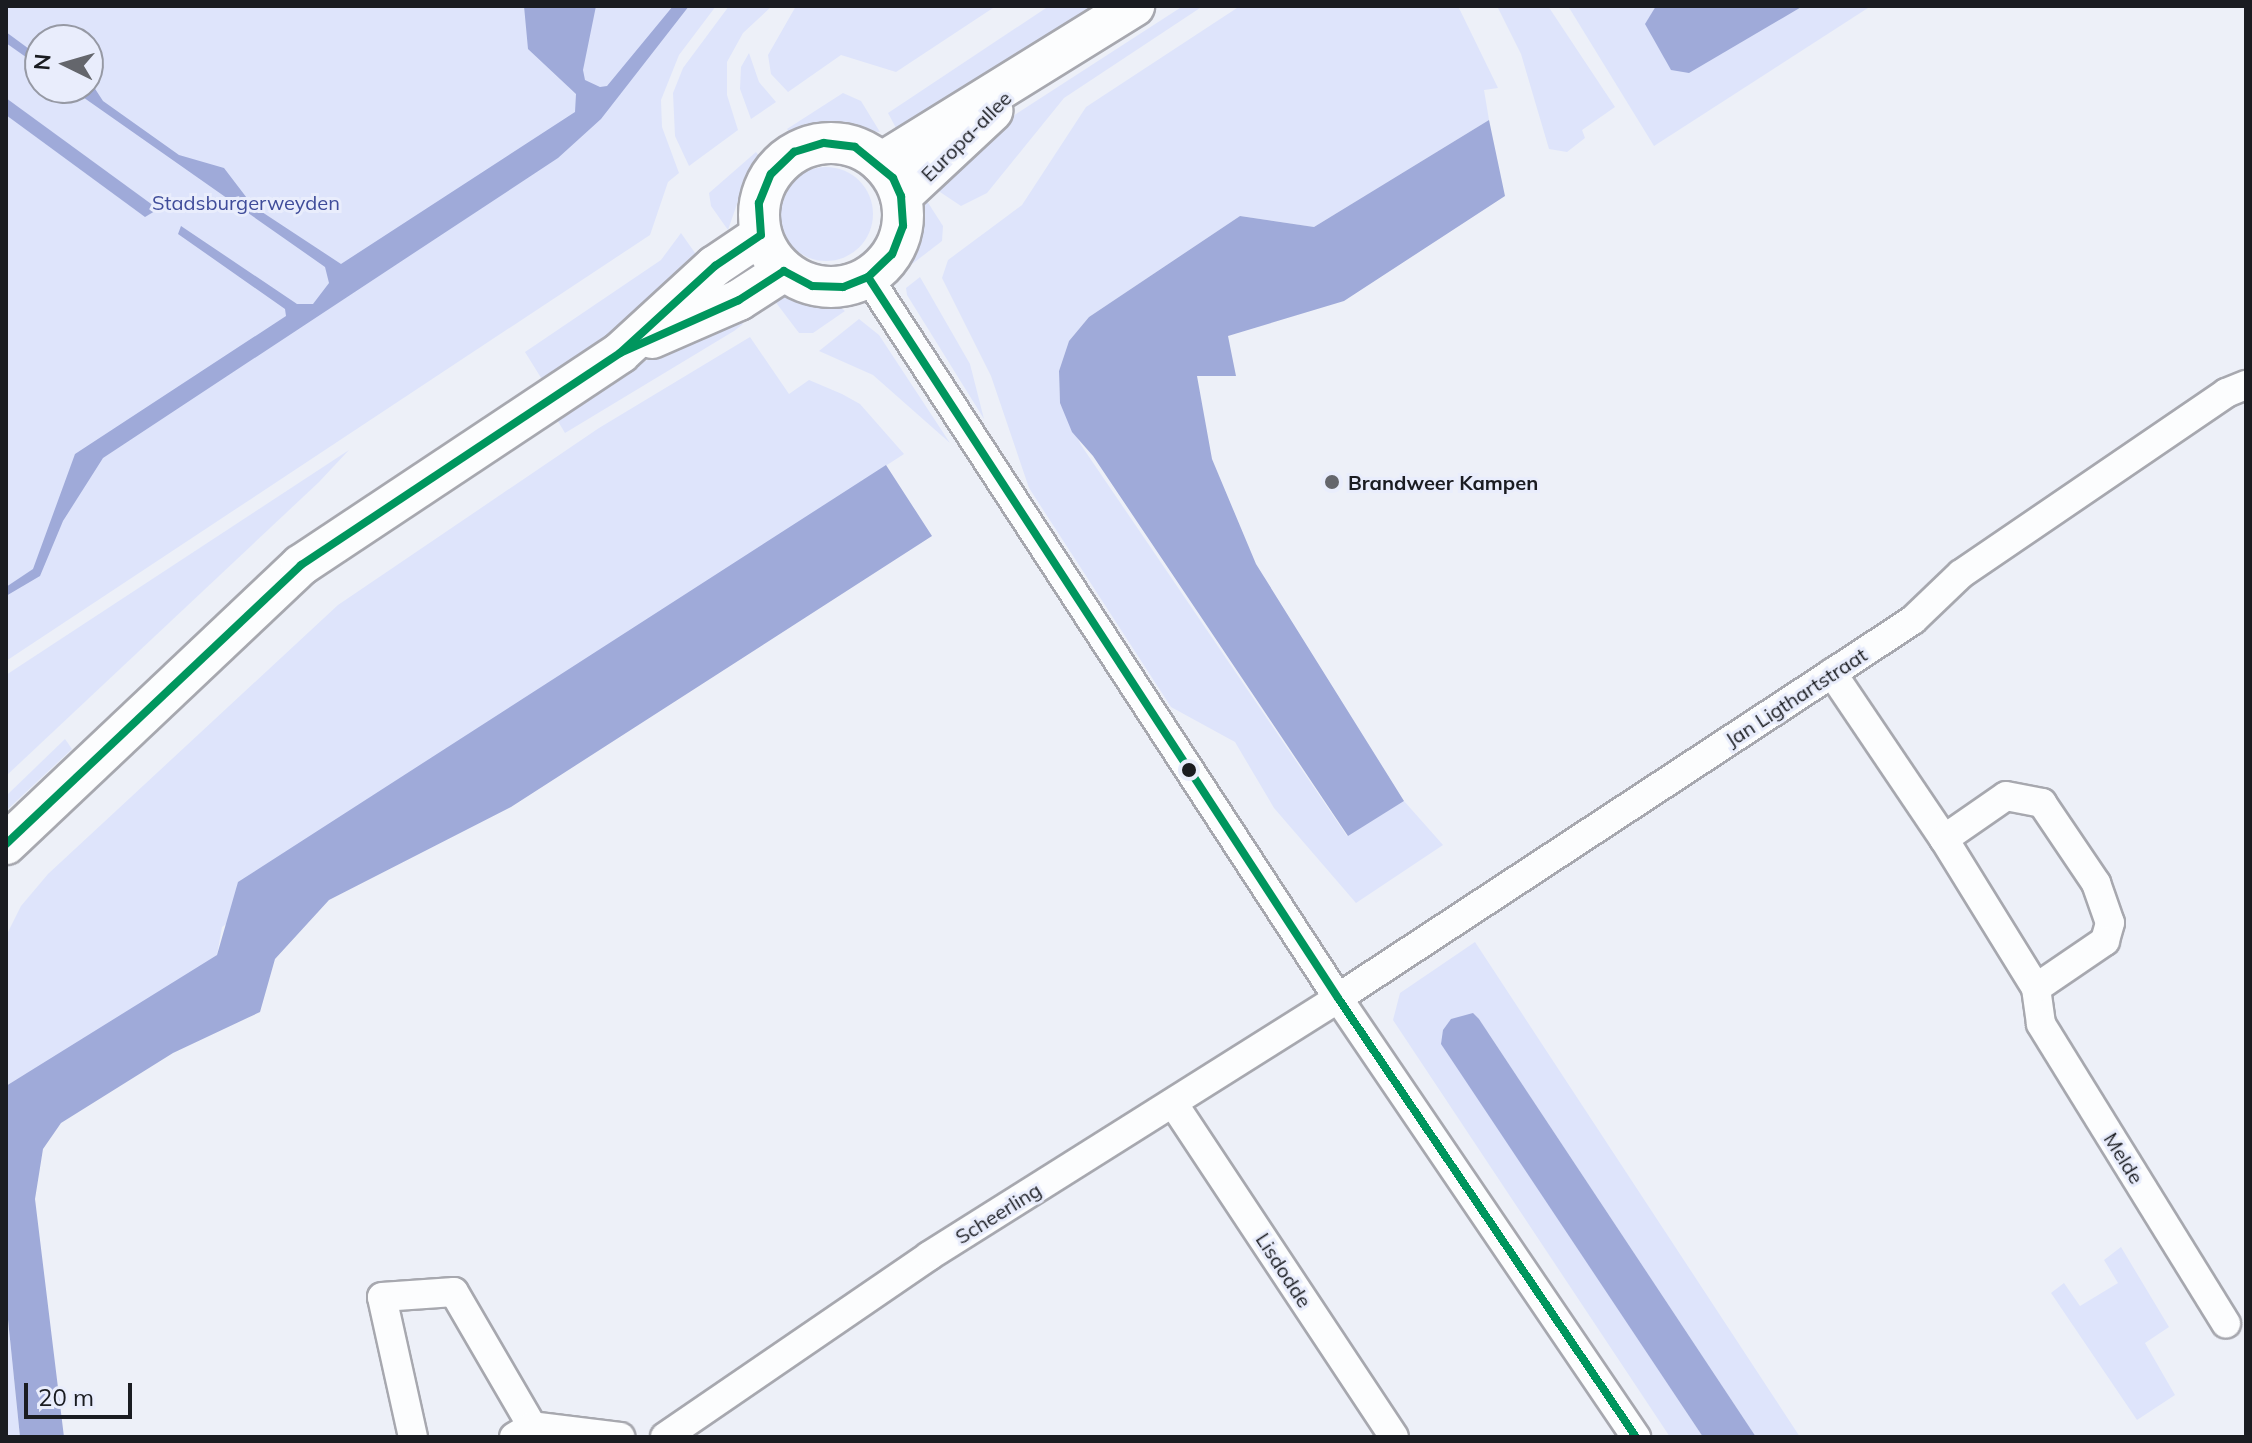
<!DOCTYPE html>
<html>
<head>
<meta charset="utf-8">
<style>
	body { margin:0 }
	#map { position:relative; width:2252px; height:1443px; overflow:hidden; background:#edf0f8; font-family:Mulish,sans-serif }
	div>[style] { position:absolute }
	.green>* { inset:0; background:#dee4fb }
	.round { border-radius:50% }
	.water>* { inset:0; background:#9faad9 }
	.roads { filter:drop-shadow(2px 0 #a7a8af) drop-shadow(-2px 0 #a7a8af) drop-shadow(0 2px #a7a8af) drop-shadow(0 -2px #a7a8af) }
	.street>* { height:28px; margin:-14px; padding:0 14px; transform-origin:14px; border-radius:14px; background:#fcfdfe }
	.secondary>* { height:40px; margin:-20px; padding:0 20px; transform-origin:20px; border-radius:20px; background:#fcfdfe }
	.secondary>.ring { margin:-20px; padding:0; box-sizing:content-box; background:none; border:40px solid #fcfdfe; border-radius:50% }
	.bus-1>* { height:8px; margin:-4px; padding:0 4px; transform-origin:4px; border-radius:4px; background:#00965e }
	.dots>* { width:22px; height:22px; translate:-50% -50%; box-sizing:border-box; border:4px solid #e9edfc; border-radius:50% }
	span { translate:-50% -50%; white-space:nowrap; text-align:center; line-height:1.15; -webkit-text-stroke:6px #e9edfc; paint-order:stroke }
	.street-label { font-size:20px; color:#1a1c21 }
	.park-label { font-size:20px; color:#3f4c9a }
	.poi-label { font-size:20px; color:#1a1c21; font-weight:700 }
	.left { translate:0 -50%; text-align:left }
	.frame { position:absolute; inset:0; border:8px solid #1a1c21; pointer-events:none }
	.north { position:absolute; left:24px; top:24px; width:80px; height:80px; box-sizing:border-box; background:#e9edfc; border:2px solid #9699a4; border-radius:50%; rotate:275deg; font-size:22px; font-weight:700; line-height:32px; text-align:center; color:#1a1c21 }
	.north::after { content:''; display:block; margin:auto; width:28px; height:36px; background:#64666c; clip-path:polygon(50% 0,100% 100%,50% 72%,0 100%) }
	.scale { position:absolute; left:24px; top:1383px; width:108px; height:36px; box-sizing:border-box; border:4px solid #1a1c21; border-top:0; padding-left:10px; font-size:24px; line-height:28px; white-space:nowrap; color:#1a1c21; -webkit-text-stroke:6px #e9edfc; paint-order:stroke }
</style>
</head>
<body>
<div id="map">
	<div class="green">
		<div style="clip-path:polygon(evenodd,6px 6px,716px 6px,679px 55px,661px 100px,662px 127px,679px 173px,668px 182px,650px 235px,6px 661px,6px 6px,40px 40px,88px 40px,88px 88px,40px 88px,40px 40px)"></div>
		<div style="clip-path:polygon(729px 6px,772px 6px,743px 33px,727px 62px,727px 95px,738px 130px,689px 166px,675px 136px,673px 93px,683px 68px)"></div>
		<div style="clip-path:polygon(796px 6px,996px 6px,896px 72px,841px 55px,788px 92px,771px 74px,768px 55px)"></div>
		<div style="clip-path:polygon(1049px 6px,1094px 6px,990px 76px,896px 128px,888px 113px)"></div>
		<div style="clip-path:polygon(1183px 6px,1203px 6px,1064px 98px,987px 193px,961px 206px,934px 188px,1013px 116px)"></div>
		<div style="clip-path:polygon(1240px 6px,1458px 6px,1498px 88px,1484px 90px,1489px 120px,1314px 227px,1240px 216px,1089px 317px,1069px 341px,1059px 371px,1060px 403px,1081px 445px,1347px 836px,1404px 801px,1443px 845px,1356px 903px,1274px 808px,1235px 742px,1171px 707px,1029px 488px,991px 376px,942px 278px,948px 260px,1022px 205px,1086px 107px)"></div>
		<div style="clip-path:polygon(1497px 6px,1548px 6px,1615px 107px,1582px 130px,1585px 138px,1567px 152px,1549px 149px,1521px 54px)"></div>
		<div style="clip-path:polygon(1568px 6px,1871px 6px,1654px 146px)"></div>
		<div style="clip-path:polygon(749px 53px,759px 82px,776px 102px,751px 119px,740px 89px,741px 67px)"></div>
		<div style="clip-path:polygon(843px 93px,861px 101px,880px 132px,821px 127px,791px 134px,787px 129px)"></div>
		<div style="clip-path:polygon(756px 152px,760px 157px,746px 178px,728px 230px,711px 206px,709px 193px)"></div>
		<div class="round" style="left:779px;top:167px;width:94px;height:94px"></div>
		<div style="clip-path:polygon(925px 198px,943px 226px,942px 241px,903px 271px,914px 216px)"></div>
		<div style="clip-path:polygon(681px 233px,700px 260px,661px 286px,613px 334px,543px 381px,525px 352px,661px 260px)"></div>
		<div style="clip-path:polygon(920px 277px,970px 364px,984px 419px,907px 295px,906px 288px)"></div>
		<div style="clip-path:polygon(791px 295px,836px 304px,845px 311px,813px 333px,799px 333px,771px 296px)"></div>
		<div style="clip-path:polygon(736px 314px,743px 324px,734px 331px,565px 433px,556px 418px,632px 368px)"></div>
		<div style="clip-path:polygon(859px 319px,879px 335px,950px 443px,873px 375px,819px 351px)"></div>
		<div style="clip-path:polygon(750px 337px,789px 394px,809px 380px,842px 394px,860px 404px,904px 454px,547px 685px,222px 927px,217px 955px,201px 969px,6px 1086px,6px 936px,21px 906px,48px 874px,338px 605px,599px 428px)"></div>
		<div style="clip-path:polygon(349px 450px,319px 482px,6px 776px,6px 675px)"></div>
		<div style="clip-path:polygon(65px 739px,72px 749px,6px 811px,6px 796px)"></div>
		<div style="clip-path:polygon(1475px 942px,1800px 1437px,1756px 1437px,1479px 1019px,1442px 1044px,1703px 1437px,1670px 1437px,1393px 1020px,1400px 993px)"></div>
		<div style="clip-path:polygon(2121px 1247px,2169px 1327px,2145px 1343px,2175px 1395px,2137px 1420px,2051px 1293px,2064px 1283px,2080px 1306px,2118px 1283px,2104px 1260px)"></div>
		<div style="clip-path:polygon(6px 1300px,20px 1437px,6px 1437px)"></div>
	</div>
	<div class="water">
		<div style="clip-path:polygon(524px 6px,596px 6px,583px 70px,585px 80px,600px 87px,607px 86px,673px 6px,689px 6px,601px 119px,558px 158px,103px 458px,63px 521px,40px 576px,6px 596px,6px 587px,33px 569px,75px 454px,286px 316px,285px 309px,178px 234px,181px 226px,297px 304px,313px 304px,329px 283px,325px 267px,70px 88px,88px 88px,88px 78px,103px 101px,179px 155px,224px 168px,253px 206px,341px 264px,575px 112px,576px 94px,528px 49px)"></div>
		<div style="clip-path:polygon(1656px 6px,1803px 6px,1689px 73px,1671px 70px,1645px 24px)"></div>
		<div style="clip-path:polygon(6px 32px,40px 57px,40px 67px,6px 43px)"></div>
		<div style="clip-path:polygon(6px 98px,154px 206px,155px 211px,145px 217px,6px 115px)"></div>
		<div style="clip-path:polygon(1489px 120px,1505px 196px,1344px 301px,1228px 336px,1236px 376px,1197px 376px,1212px 459px,1256px 564px,1404px 801px,1348px 836px,1093px 456px,1072px 432px,1060px 403px,1059px 371px,1069px 341px,1089px 317px,1240px 216px,1314px 227px)"></div>
		<div style="clip-path:polygon(886px 465px,932px 536px,511px 807px,329px 900px,275px 959px,260px 1012px,173px 1053px,61px 1123px,43px 1149px,35px 1199px,64px 1437px,20px 1437px,6px 1300px,6px 1086px,217px 955px,238px 882px)"></div>
		<div style="clip-path:polygon(1473px 1013px,1479px 1019px,1756px 1437px,1703px 1437px,1441px 1044px,1443px 1030px,1451px 1019px)"></div>
	</div>
	<div class="roads">
		<div class="street">
			<div style="left:868px;top:277px;width:861px;rotate:56.9deg"></div>
			<div style="left:1338px;top:998px;width:531px;rotate:55.83deg"></div>
			<div style="left:1832px;top:673px;width:200px;rotate:56deg"></div>
			<div style="left:1944px;top:839px;width:175px;rotate:58.3deg"></div>
			<div style="left:2036px;top:988px;width:36px;rotate:82deg"></div>
			<div style="left:2041px;top:1024px;width:352px;rotate:58.3deg"></div>
			<div style="left:1944px;top:839px;width:75px;rotate:-34.7deg"></div>
			<div style="left:2006px;top:796px;width:37px;rotate:11deg"></div>
			<div style="left:2042px;top:803px;width:97px;rotate:56deg"></div>
			<div style="left:2096px;top:883px;width:42px;rotate:70.7deg"></div>
			<div style="left:2110px;top:923px;width:19px;rotate:106deg"></div>
			<div style="left:2105px;top:941px;width:83px;rotate:145.7deg"></div>
			<div style="left:1173px;top:1103px;width:400px;rotate:56.5deg"></div>
			<div style="left:413px;top:1437px;width:143px;rotate:-102.5deg"></div>
			<div style="left:382px;top:1297px;width:72px;rotate:-4deg"></div>
			<div style="left:454px;top:1292px;width:155px;rotate:59.8deg"></div>
			<div style="left:514px;top:1437px;width:21px;rotate:-31deg"></div>
			<div style="left:532px;top:1426px;width:89px;rotate:7.1deg"></div>
			<div style="left:665px;top:1437px;width:320px;rotate:-34.4deg"></div>
			<div style="left:929px;top:1256px;width:484px;rotate:-32.2deg"></div>
			<div style="left:1338px;top:998px;width:688px;rotate:-33.32deg"></div>
			<div style="left:1913px;top:620px;width:66px;rotate:-43.8deg"></div>
			<div style="left:1961px;top:574px;width:321px;rotate:-34.3deg"></div>
			<div style="left:2226px;top:393px;width:22px;rotate:-22deg"></div>
		</div>
		<div class="secondary">
			<div class="ring" style="left:759px;top:143px;width:104px;height:104px"></div>
			<div style="left:881px;top:163px;width:298px;rotate:-31.8deg"></div>
			<div style="left:901px;top:196px;width:125px;rotate:-43deg"></div>
			<div style="left:652px;top:338px;width:95px;rotate:-23.6deg"></div>
			<div style="left:739px;top:300px;width:54px;rotate:-32.8deg"></div>
			<div style="left:6px;top:844px;width:406px;rotate:-43.4deg"></div>
			<div style="left:301px;top:565px;width:383px;rotate:-33.6deg"></div>
			<div style="left:620px;top:353px;width:129px;rotate:-42.5deg"></div>
			<div style="left:715px;top:266px;width:55px;rotate:-34deg"></div>
		</div>
	</div>
	<div class="bus-1">
		<div style="left:824px;top:143px;width:31px;rotate:7deg"></div>
		<div style="left:855px;top:147px;width:49px;rotate:39.2deg"></div>
		<div style="left:893px;top:178px;width:20px;rotate:66deg"></div>
		<div style="left:901px;top:196px;width:30px;rotate:86deg"></div>
		<div style="left:903px;top:226px;width:30px;rotate:111deg"></div>
		<div style="left:892px;top:254px;width:33px;rotate:136deg"></div>
		<div style="left:868px;top:277px;width:27px;rotate:158deg"></div>
		<div style="left:843px;top:287px;width:31px;rotate:-178deg"></div>
		<div style="left:812px;top:286px;width:32px;rotate:-152deg"></div>
		<div style="left:784px;top:271px;width:54px;rotate:147.2deg"></div>
		<div style="left:739px;top:300px;width:130px;rotate:156deg"></div>
		<div style="left:620px;top:353px;width:129px;rotate:-42.5deg"></div>
		<div style="left:715px;top:266px;width:55px;rotate:-34deg"></div>
		<div style="left:761px;top:235px;width:32px;rotate:-94deg"></div>
		<div style="left:759px;top:203px;width:31px;rotate:-68deg"></div>
		<div style="left:771px;top:174px;width:32px;rotate:-44deg"></div>
		<div style="left:794px;top:152px;width:31px;rotate:-17deg"></div>
		<div style="left:868px;top:277px;width:861px;rotate:56.9deg"></div>
		<div style="left:1338px;top:998px;width:531px;rotate:55.83deg"></div>
		<div style="left:6px;top:844px;width:406px;rotate:-43.4deg"></div>
		<div style="left:301px;top:565px;width:383px;rotate:-33.6deg"></div>
	</div>
	<div class="dots">
		<div style="left:1332px;top:482px;background:#64666c"></div>
		<div style="left:1189px;top:770px;background:#1a1c21"></div>
	</div>
	<div class="street-label">
		<span style="left:966px;top:136px;rotate:-45deg">Europa-allee</span>
		<span style="left:1796px;top:697px;rotate:-33deg">Jan Ligthartstraat</span>
		<span style="left:2124px;top:1158px;rotate:58deg">Melde</span>
		<span style="left:998px;top:1213px;rotate:-32deg">Scheerling</span>
		<span style="left:1284px;top:1270px;rotate:57deg">Lisdodde</span>
	</div>
	<div class="park-label">
		<span style="left:246px;top:202px">Stadsburgerweyden</span>
	</div>
	<div class="poi-label">
		<span class="left" style="left:1348px;top:482px">Brandweer Kampen</span>
	</div>
	<div class="frame"></div>
	<div class="north">N</div>
	<div class="scale">20 m</div>
</div>
</body>
</html>
